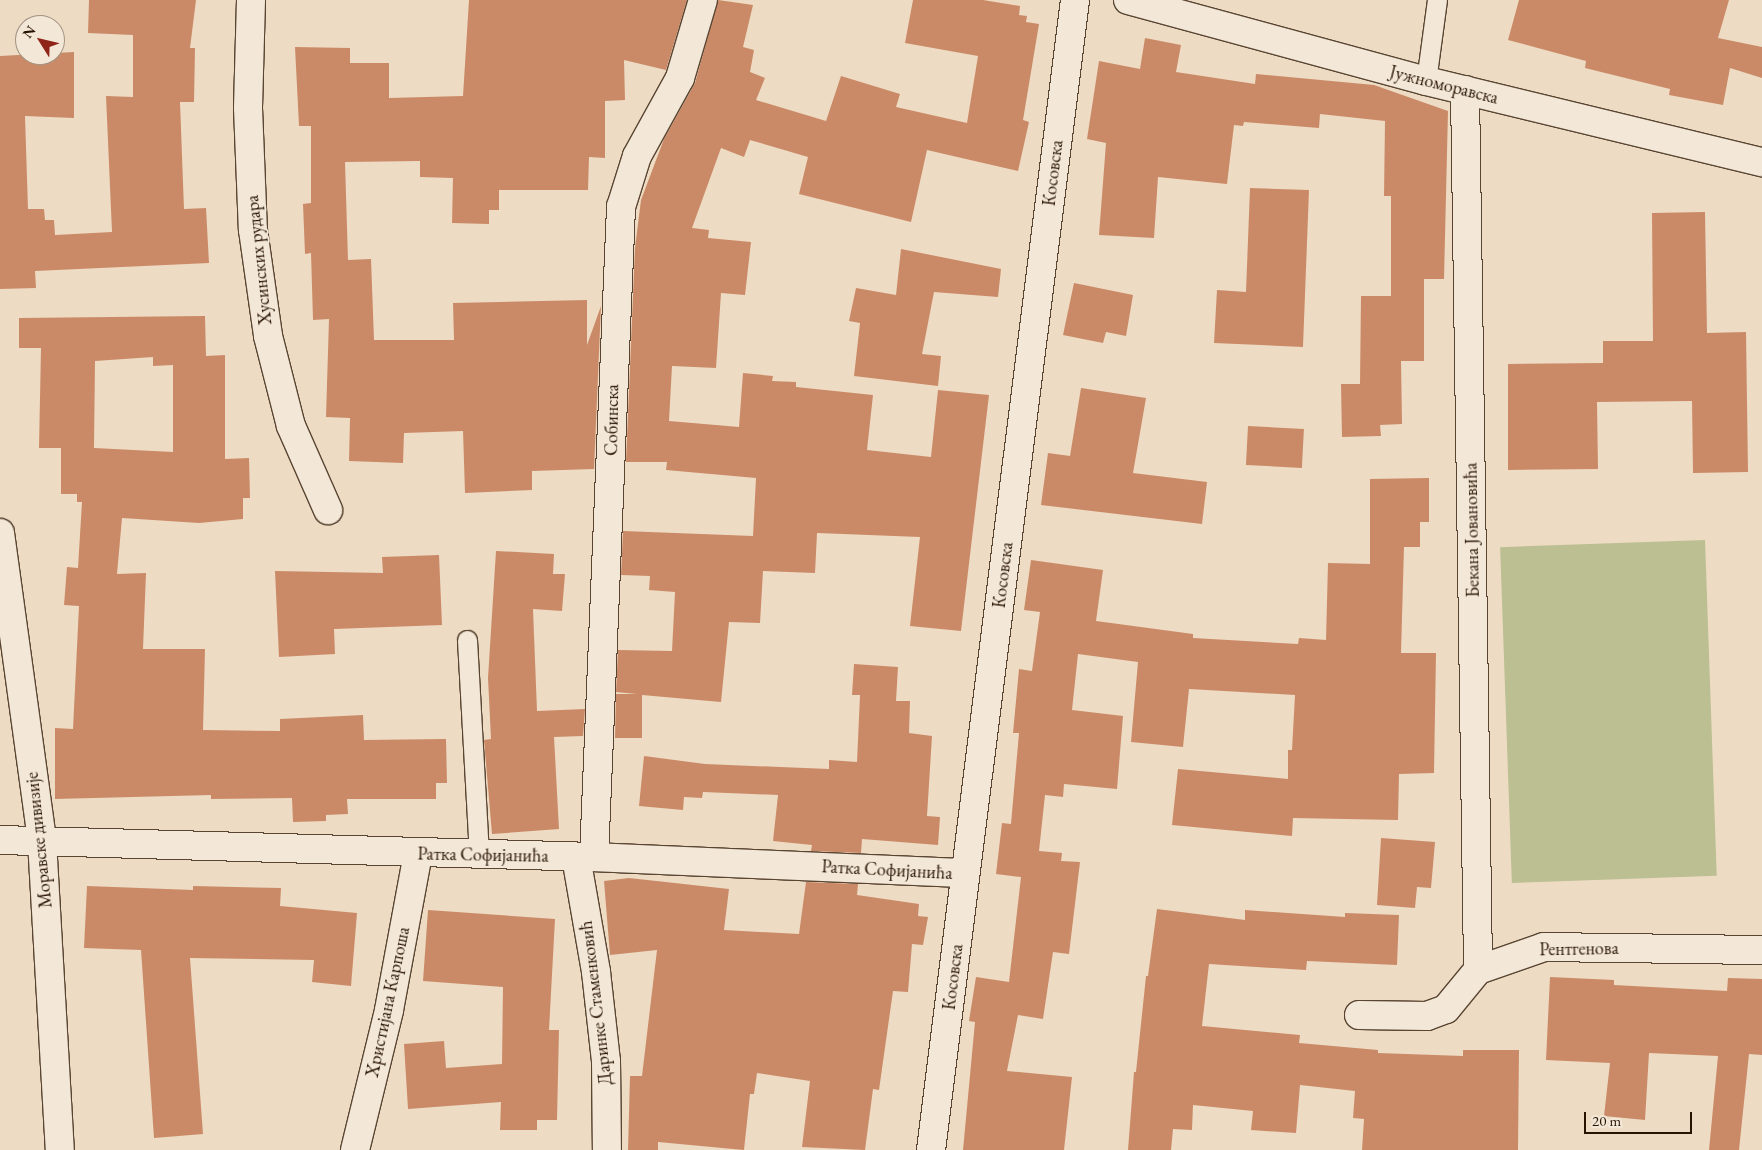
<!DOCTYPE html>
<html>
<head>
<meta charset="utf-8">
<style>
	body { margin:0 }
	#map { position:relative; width:1762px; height:1150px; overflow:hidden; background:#eddbc3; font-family:"EB Garamond",serif }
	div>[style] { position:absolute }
	.green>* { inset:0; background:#bcbf91; transform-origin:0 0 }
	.building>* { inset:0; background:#cb8a67; transform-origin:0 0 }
	.roads { filter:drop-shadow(1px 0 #594532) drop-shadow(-1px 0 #594532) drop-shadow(0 1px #594532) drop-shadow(0 -1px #594532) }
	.lane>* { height:19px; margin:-9.5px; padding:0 9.5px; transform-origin:9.5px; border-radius:9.5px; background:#f3e8d8 }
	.street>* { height:28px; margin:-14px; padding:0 14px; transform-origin:14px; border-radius:14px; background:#f3e8d8 }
	.secondary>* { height:28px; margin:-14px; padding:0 14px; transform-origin:14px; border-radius:14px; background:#f3e8d8 }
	span { translate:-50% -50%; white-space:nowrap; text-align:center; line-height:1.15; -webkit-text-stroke:4px #f3e8d8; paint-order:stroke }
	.street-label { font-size:18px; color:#281301 }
	.north { position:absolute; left:15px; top:15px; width:50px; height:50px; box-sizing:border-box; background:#f3e8d8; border:1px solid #a29382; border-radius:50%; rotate:306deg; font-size:14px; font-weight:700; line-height:20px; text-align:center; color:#281301 }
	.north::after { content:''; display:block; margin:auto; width:18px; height:22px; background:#8f2418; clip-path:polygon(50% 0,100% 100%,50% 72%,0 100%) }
	.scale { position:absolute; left:1584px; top:1112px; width:108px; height:22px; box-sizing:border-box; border:2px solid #281301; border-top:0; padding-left:6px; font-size:15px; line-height:18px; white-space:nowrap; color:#281301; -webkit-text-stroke:4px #f3e8d8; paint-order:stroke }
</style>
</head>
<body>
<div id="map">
	<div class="green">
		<div style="left:1705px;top:540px;width:336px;height:205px;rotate:88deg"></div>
	</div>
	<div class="building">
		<div style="clip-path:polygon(89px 0,196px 0,190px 48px,195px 48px,194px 102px,180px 102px,184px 209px,206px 208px,209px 263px,35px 271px,36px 288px,0 289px,0 56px,74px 52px,74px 118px,25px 116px,28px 209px,44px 209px,45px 220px,54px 220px,55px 235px,112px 232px,106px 96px,133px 97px,133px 35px,88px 33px)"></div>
		<div style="clip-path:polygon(469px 0,687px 0,666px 70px,624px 60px,625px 100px,605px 101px,605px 158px,589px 157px,588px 190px,499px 190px,499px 210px,489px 210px,489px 224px,452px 223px,453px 178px,420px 177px,420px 161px,345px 162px,348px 260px,371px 259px,374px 340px,454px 340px,453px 303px,587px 300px,587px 345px,601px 306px,594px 469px,532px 471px,532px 490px,465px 493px,463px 431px,404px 433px,403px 463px,349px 461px,350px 418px,326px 417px,329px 319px,313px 320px,311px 253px,305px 254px,303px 204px,311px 203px,311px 126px,299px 126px,295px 47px,350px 48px,350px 63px,389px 63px,389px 98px,463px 96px)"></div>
		<div style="clip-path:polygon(718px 0,753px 5px,743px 47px,754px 50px,750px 72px,765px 78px,756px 100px,826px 121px,841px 76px,900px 94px,896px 107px,967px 123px,978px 56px,905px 43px,913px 0,983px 0,1020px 6px,1019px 15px,1027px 16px,1026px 22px,1039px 24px,1023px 120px,1029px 122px,1018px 171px,927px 150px,911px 222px,799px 194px,808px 157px,750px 140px,744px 157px,721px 148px,692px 228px,709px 230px,708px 238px,751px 242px,745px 295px,721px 293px,716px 368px,672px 366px,669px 421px,739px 427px,743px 373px,773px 376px,772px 381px,796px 382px,796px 387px,873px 395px,867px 450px,931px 457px,938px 390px,989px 395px,961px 631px,910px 626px,920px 537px,817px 533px,815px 573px,763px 571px,760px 623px,729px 622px,721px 702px,642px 695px,642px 738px,615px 738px,616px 694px,637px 694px,616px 692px,618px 650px,672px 651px,675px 592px,649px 590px,650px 576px,621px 575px,623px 531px,753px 536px,756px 478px,666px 470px,667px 462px,626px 462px,635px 248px,641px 200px,664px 139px,695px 83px)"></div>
		<div style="clip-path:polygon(1519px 0,1729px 0,1718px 38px,1762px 47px,1762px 78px,1730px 68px,1723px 105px,1669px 95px,1670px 89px,1585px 68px,1586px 61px,1508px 40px)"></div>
		<div style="clip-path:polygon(1145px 38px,1181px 45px,1176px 72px,1255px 84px,1256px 74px,1374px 85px,1448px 111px,1444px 279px,1424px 279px,1424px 361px,1401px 361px,1402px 424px,1380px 425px,1381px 436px,1342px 437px,1341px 384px,1360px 384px,1361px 296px,1391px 296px,1391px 196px,1384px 196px,1385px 121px,1320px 114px,1319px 128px,1244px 122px,1243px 126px,1234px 125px,1227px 184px,1158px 177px,1154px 238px,1099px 235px,1106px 143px,1087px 139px,1099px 61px,1140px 69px)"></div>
		<div style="clip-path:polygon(1250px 188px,1309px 190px,1303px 347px,1214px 343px,1217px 290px,1246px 292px)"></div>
		<div style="clip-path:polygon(1705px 212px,1707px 333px,1746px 332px,1748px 472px,1693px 473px,1692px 401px,1597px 402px,1598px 469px,1508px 470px,1508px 364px,1603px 363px,1603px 341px,1653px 341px,1652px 213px)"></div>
		<div style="clip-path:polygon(901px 249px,1001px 269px,998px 297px,934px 292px,922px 354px,941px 356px,938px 386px,854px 376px,860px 323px,849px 321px,856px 288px,896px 295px)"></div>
		<div style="clip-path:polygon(1074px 283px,1133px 295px,1126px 336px,1106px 332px,1103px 343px,1063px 335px)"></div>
		<div style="clip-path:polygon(evenodd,205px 316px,206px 356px,225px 355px,225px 459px,249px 458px,250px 498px,243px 498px,243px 519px,199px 523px,122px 518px,117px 574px,146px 573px,143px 649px,205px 649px,203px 730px,280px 731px,280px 719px,363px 715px,364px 740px,446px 739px,447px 783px,436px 783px,436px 799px,347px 799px,348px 814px,326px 815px,326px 821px,293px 822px,292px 798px,211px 799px,211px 795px,55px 799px,55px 728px,73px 729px,79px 606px,64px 605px,67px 567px,78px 568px,82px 502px,77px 502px,77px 494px,61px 494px,61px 448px,39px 448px,41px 348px,19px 348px,19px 318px,205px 316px,153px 357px,153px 366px,173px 365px,173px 452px,94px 448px,95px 361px,153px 357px)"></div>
		<div style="clip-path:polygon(1081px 388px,1146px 398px,1133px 473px,1207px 482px,1202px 524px,1041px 505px,1048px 453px,1070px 456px)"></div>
		<div style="left:1248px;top:426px;width:56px;height:39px;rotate:3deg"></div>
		<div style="clip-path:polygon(1429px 478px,1429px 522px,1420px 522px,1420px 547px,1404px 547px,1401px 653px,1436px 653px,1434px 773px,1399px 774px,1398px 820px,1293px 818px,1292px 836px,1172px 825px,1178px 769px,1288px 779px,1288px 750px,1292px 750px,1295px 695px,1189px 689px,1183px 747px,1131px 742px,1138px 662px,1078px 654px,1072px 710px,1123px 716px,1117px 789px,1064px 784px,1063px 797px,1045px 795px,1039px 851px,1062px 853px,1061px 861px,1080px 862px,1069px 954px,1053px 952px,1043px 1019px,1018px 1015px,1007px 1071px,1072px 1077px,1064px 1150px,963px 1150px,975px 1022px,969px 1021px,976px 977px,1009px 982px,1021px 877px,996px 874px,1002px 823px,1011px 824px,1019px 733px,1013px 733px,1019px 669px,1032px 671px,1040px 612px,1024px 610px,1031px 560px,1103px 570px,1096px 621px,1193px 634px,1193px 638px,1298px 644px,1299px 638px,1326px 640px,1328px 563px,1370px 564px,1370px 479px)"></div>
		<div style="clip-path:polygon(496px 551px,554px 554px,553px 574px,565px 574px,562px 611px,533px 609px,537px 711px,585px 709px,583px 736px,554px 737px,559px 829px,492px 834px,484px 740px,491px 739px,488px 678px)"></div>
		<div style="clip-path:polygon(439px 555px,442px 625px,334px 629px,335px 654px,279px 657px,275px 571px,383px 573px,382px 557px)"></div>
		<div style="clip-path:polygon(854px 664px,898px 667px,896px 701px,910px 701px,909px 733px,932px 736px,927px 816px,940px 817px,938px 845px,862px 839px,861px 853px,811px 851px,812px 845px,773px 841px,778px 795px,703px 792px,702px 798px,684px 797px,683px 810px,639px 806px,644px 756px,705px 764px,829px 769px,829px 760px,857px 762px,860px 695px,852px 695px)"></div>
		<div style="clip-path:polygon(1381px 838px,1435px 842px,1431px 888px,1417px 887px,1415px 908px,1377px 905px)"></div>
		<div style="clip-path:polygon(629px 878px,729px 889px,724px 930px,799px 934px,806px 882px,858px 884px,857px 895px,919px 904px,918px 916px,928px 917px,923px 945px,912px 944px,908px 992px,893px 991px,879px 1090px,873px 1089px,865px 1150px,802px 1147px,810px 1081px,757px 1073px,754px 1094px,750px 1094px,744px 1150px,658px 1142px,658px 1150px,628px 1150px,630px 1076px,642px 1076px,657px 950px,610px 955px,604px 881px)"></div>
		<div style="clip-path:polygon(87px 886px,193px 890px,193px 886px,281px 888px,280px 906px,357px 913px,351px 986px,312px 982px,314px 960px,190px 958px,203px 1134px,154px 1138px,141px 950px,84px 948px)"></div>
		<div style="clip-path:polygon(1157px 909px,1245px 920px,1245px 910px,1345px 917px,1345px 913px,1399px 915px,1397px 965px,1307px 961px,1306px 970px,1209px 964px,1202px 1026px,1300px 1035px,1299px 1043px,1378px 1050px,1378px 1053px,1463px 1056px,1463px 1050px,1519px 1050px,1518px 1150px,1362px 1150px,1364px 1119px,1353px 1118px,1355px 1091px,1300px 1085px,1296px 1133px,1251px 1130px,1253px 1111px,1193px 1105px,1192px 1130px,1173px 1129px,1171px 1150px,1128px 1150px,1134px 1072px,1136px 1072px,1146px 976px,1148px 976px)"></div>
		<div style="clip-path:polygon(428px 910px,555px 919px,549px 1030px,559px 1030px,557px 1120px,537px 1120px,537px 1130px,500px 1130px,501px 1102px,408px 1109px,404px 1044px,444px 1041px,446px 1068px,502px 1064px,503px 987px,423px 981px)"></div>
		<div style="clip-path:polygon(1550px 977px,1614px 980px,1614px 985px,1727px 991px,1728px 978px,1762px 979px,1762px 1055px,1749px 1054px,1739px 1150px,1709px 1150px,1718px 1056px,1649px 1053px,1645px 1120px,1604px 1116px,1610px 1063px,1546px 1060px)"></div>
	</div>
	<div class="roads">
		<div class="lane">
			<div style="left:1426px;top:81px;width:82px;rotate:-82.3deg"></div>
			<div style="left:467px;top:640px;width:216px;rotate:86.8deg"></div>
		</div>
		<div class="street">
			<div style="left:251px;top:0;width:108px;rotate:91.6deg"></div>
			<div style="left:248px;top:108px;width:122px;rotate:87.7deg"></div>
			<div style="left:253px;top:230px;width:107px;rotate:81.9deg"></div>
			<div style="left:268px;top:336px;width:93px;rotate:75.7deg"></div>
			<div style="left:291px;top:426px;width:92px;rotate:66.2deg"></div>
			<div style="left:1465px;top:90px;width:880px;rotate:89.15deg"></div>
			<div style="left:0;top:533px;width:311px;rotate:82.2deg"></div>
			<div style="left:42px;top:841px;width:310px;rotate:86.7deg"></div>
			<div style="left:0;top:840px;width:594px;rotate:1.64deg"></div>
			<div style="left:594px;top:857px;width:371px;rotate:2.5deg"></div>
			<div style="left:576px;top:857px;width:117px;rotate:80.1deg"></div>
			<div style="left:596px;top:972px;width:90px;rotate:83.6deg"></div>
			<div style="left:606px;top:1061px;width:89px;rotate:89.4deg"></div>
			<div style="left:594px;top:857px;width:651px;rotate:-87.62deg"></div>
			<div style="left:621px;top:207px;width:53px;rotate:-72.6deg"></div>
			<div style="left:637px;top:156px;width:89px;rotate:-61.1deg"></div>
			<div style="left:680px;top:78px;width:81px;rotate:-73.6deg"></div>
			<div style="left:1359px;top:1015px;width:68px;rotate:0.8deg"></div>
			<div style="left:1427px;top:1016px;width:20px;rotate:-20deg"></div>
			<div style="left:1446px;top:1009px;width:50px;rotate:-50.6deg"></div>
			<div style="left:1478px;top:970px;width:70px;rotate:-19.2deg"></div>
			<div style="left:1544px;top:947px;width:218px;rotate:0.8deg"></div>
			<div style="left:355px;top:1150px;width:144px;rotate:-76.3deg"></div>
			<div style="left:389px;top:1010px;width:159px;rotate:-79.5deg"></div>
		</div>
		<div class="secondary">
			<div style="left:1128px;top:0;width:309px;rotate:15.2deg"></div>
			<div style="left:1426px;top:81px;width:346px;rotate:13.6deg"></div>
			<div style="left:931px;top:1150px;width:1159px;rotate:-82.86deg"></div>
		</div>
	</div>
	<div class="street-label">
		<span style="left:1444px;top:85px;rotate:14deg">Јужноморавска</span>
		<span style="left:1053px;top:173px;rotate:-83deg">Косовска</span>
		<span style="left:259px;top:260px;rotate:-96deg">Хусинских рудара</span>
		<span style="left:612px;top:420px;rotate:-89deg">Собинска</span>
		<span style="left:1472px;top:530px;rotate:-91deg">Бекана Јовановића</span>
		<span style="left:1003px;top:575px;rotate:-83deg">Косовска</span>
		<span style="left:39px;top:840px;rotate:-96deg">Моравске дивизије</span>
		<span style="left:483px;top:855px;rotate:1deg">Ратка Софијанића</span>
		<span style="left:887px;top:870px;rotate:3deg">Ратка Софијанића</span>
		<span style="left:1579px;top:949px;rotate:-1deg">Рентгенова</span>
		<span style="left:953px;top:977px;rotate:-83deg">Косовска</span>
		<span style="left:388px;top:1002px;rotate:-78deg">Христијана Карпоша</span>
		<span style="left:596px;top:1003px;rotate:-97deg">Даринке Стаменковић</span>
	</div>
	<div class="north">N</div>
	<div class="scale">20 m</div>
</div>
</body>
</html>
